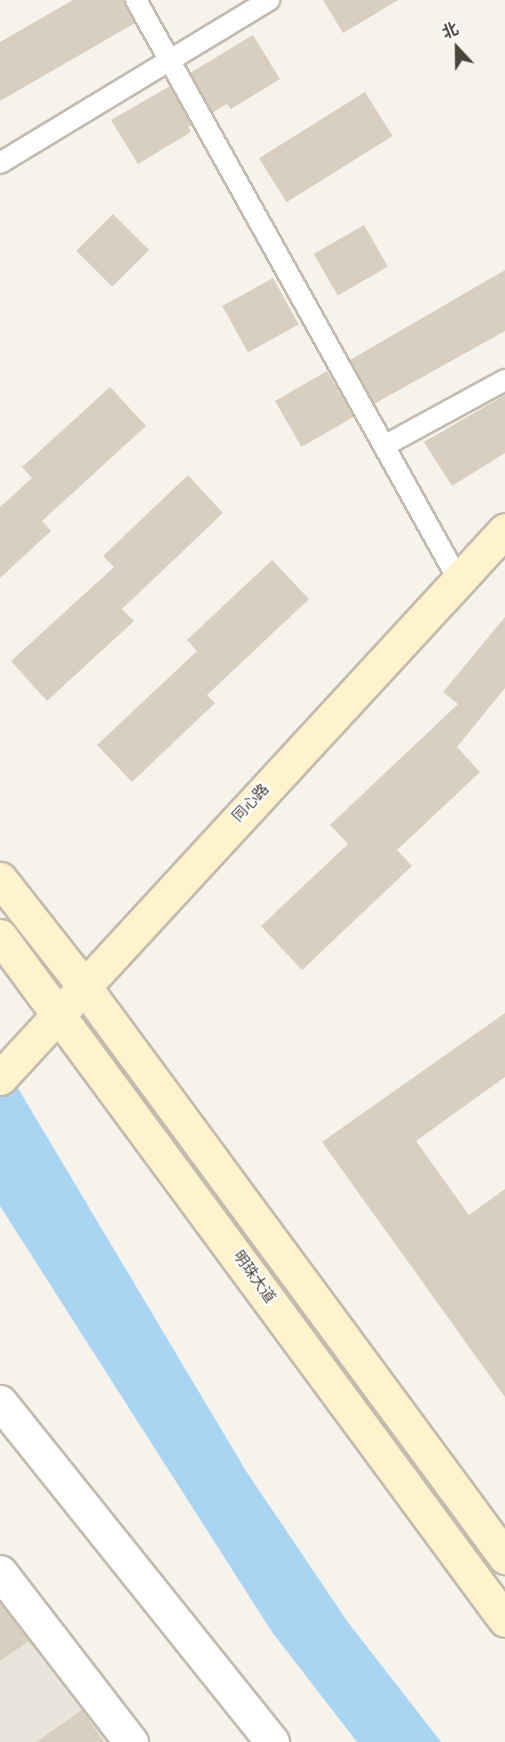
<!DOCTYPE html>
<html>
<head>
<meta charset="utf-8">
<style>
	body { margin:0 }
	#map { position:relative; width:505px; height:1742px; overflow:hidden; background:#f6f3ec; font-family:"Source Sans 3","Noto Sans SC",sans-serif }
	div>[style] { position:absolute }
	.residential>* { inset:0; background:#eae5da }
	.water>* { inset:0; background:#a9d4f2 }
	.building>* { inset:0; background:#d8cfc1; transform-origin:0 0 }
	.roads { filter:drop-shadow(2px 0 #c2bbae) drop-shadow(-2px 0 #c2bbae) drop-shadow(0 2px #c2bbae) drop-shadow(0 -2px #c2bbae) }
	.lane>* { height:20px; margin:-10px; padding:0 10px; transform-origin:10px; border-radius:10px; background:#fff }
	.street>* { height:33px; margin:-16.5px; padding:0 16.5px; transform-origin:16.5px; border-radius:16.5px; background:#fff }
	.secondary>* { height:33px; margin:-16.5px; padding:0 16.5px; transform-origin:16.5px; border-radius:16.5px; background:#fff3cd }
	span { translate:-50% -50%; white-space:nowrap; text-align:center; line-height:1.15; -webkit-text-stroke:4.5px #fff; paint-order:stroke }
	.street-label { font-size:15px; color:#4b4439 }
	.north { position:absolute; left:427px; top:18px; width:60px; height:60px; -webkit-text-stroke:4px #fff; paint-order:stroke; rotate:338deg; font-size:16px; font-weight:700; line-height:24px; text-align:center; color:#4b4439 }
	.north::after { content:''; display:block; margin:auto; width:21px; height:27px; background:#4b4439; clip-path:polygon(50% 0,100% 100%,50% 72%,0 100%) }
</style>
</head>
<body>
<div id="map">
	<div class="residential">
		<div style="clip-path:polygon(0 1580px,116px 1742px,0 1742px)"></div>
	</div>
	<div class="water">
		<div style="clip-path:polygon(0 1058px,246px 1471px,347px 1621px,441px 1742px,357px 1742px,272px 1632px,0 1206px)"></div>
	</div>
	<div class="building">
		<div style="clip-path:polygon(73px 0,124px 0,135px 23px,0 101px,0 42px)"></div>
		<div style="clip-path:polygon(323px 0,398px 0,343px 33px)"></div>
		<div style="clip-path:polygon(253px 35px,280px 79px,231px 109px,227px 104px,212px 113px,190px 73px)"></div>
		<div style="clip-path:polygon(170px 86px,192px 125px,188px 127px,191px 132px,138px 164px,111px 120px)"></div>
		<div style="left:365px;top:92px;width:52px;height:125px;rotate:58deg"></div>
		<div style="left:113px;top:214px;width:51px;height:52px;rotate:45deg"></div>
		<div style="left:364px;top:225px;width:48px;height:58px;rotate:60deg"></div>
		<div style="clip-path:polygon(505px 270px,505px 331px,374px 404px,350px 360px)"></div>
		<div style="left:273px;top:278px;width:53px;height:58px;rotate:61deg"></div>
		<div style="left:327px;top:371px;width:53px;height:60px;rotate:60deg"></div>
		<div style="clip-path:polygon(110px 387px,146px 426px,42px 521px,51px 531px,0 578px,0 507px,32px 478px,22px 467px)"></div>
		<div style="clip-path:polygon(505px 395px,505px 453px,452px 486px,424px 442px)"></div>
		<div style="clip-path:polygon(188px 475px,223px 513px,122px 609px,134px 621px,47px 701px,11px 661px,114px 567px,103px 556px)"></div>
		<div style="clip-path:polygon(272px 560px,309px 599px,207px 695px,215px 703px,132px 782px,97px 745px,197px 651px,187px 640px)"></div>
		<div style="clip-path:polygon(505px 617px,505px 688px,457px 747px,480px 772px,397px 850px,412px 866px,302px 970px,261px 926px,348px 844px,330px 825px,458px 704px,443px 692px)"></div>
		<div style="clip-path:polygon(505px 1013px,505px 1077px,416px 1141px,469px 1215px,505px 1189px,505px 1397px,322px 1142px)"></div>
		<div style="clip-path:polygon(0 1603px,29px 1641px,0 1661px)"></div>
		<div style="clip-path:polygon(82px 1710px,104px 1742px,36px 1742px)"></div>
	</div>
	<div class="roads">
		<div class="lane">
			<div style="left:136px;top:0;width:663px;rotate:60.92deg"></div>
			<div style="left:0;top:163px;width:315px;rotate:-31.2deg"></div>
			<div style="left:384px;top:446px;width:138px;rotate:-28.6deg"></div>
		</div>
		<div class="street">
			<div style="left:0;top:1402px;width:435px;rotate:51.3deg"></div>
			<div style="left:0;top:1572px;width:215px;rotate:52.4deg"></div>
		</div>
		<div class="secondary">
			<div style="left:0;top:879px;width:135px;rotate:51.9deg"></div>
			<div style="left:83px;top:985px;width:711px;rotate:53.58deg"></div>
			<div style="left:0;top:936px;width:850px;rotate:53.56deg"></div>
			<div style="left:0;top:1078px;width:745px;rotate:-47.34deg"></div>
		</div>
	</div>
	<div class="street-label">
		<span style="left:251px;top:803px;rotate:-47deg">同心路</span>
		<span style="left:254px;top:1277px;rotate:54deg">明珠大道</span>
	</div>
	<div class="north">北</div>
</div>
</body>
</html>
